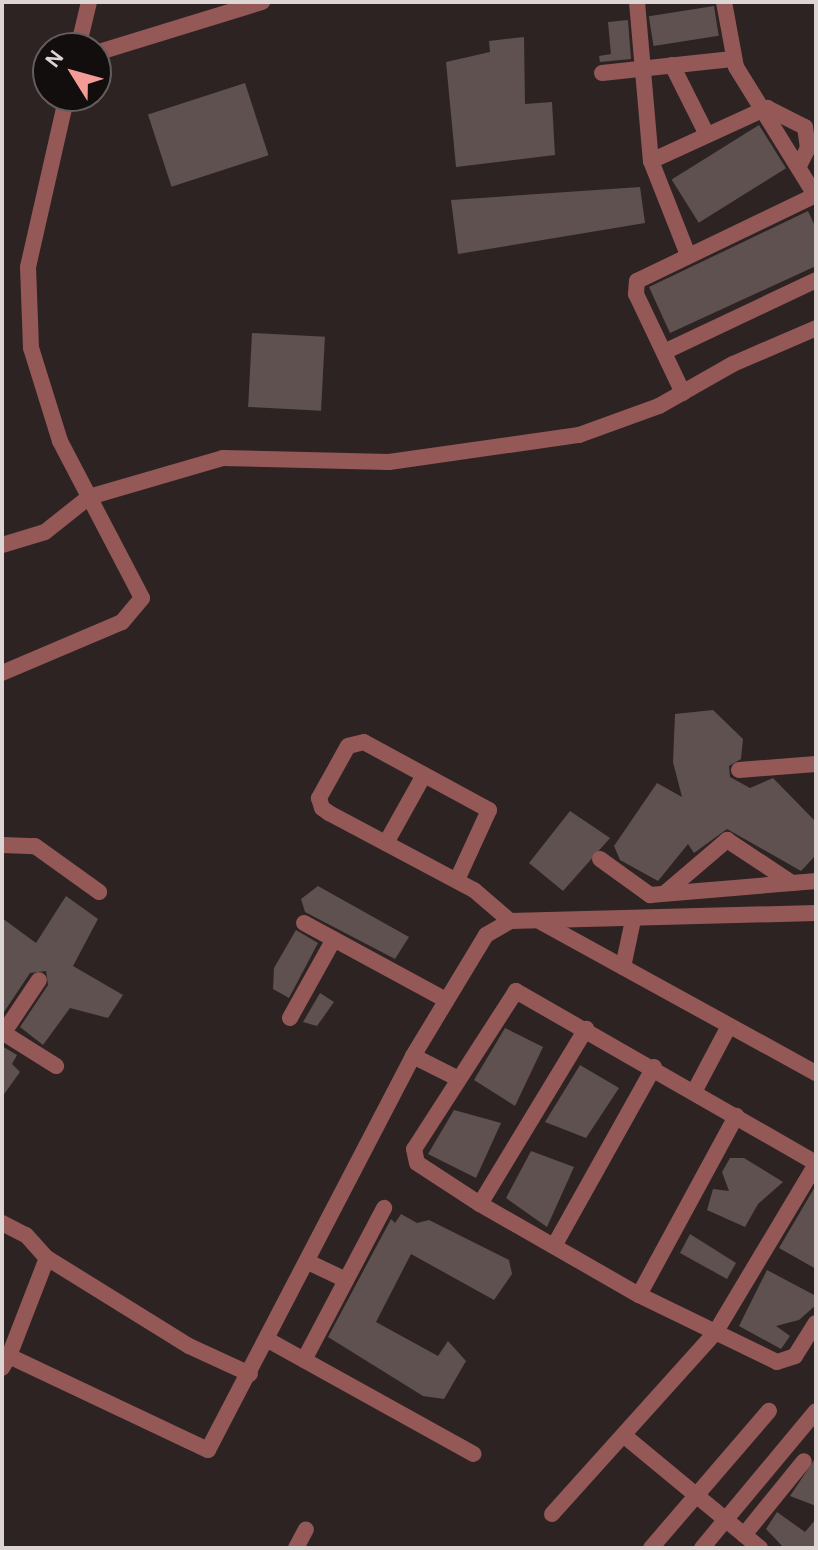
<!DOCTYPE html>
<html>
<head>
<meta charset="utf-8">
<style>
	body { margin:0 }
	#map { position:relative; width:818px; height:1550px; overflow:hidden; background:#2e2323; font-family:Karla,sans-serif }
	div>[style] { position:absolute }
	.building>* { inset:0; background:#5e5150; transform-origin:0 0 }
	.minor>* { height:16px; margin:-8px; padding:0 8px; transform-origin:8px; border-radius:8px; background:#945956 }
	span { translate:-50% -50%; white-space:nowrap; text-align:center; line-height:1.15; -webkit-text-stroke:6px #130e0e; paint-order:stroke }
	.frame { position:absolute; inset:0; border:4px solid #dcd5d4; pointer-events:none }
	.north { position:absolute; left:32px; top:32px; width:80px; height:80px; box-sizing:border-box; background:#130e0e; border:2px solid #635e5d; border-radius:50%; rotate:307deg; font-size:22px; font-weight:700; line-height:32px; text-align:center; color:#dcd5d4 }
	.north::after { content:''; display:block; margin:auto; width:28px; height:36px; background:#f59b97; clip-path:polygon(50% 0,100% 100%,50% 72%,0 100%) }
</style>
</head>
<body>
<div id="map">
	<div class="building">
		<div style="left:714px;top:6px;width:30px;height:66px;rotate:81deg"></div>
		<div style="clip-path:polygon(628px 20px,631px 59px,600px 62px,599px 56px,611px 54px,608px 22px)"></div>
		<div style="clip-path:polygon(524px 37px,525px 104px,552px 102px,555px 155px,456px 167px,446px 62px,490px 52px,489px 41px)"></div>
		<div style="left:245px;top:83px;width:76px;height:102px;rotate:72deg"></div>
		<div style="left:759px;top:125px;width:51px;height:103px;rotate:58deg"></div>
		<div style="clip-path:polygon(640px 187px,645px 223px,458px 254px,451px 200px)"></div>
		<div style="clip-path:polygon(808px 211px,816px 228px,816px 266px,670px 333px,649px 287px)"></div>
		<div style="left:252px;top:333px;width:73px;height:74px;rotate:3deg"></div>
		<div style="clip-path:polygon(713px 710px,743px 739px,741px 759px,729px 766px,730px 777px,750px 788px,773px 778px,816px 822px,816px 855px,801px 871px,727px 829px,694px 853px,688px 844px,658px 881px,620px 860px,614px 846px,657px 783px,682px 797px,673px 762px,675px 714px)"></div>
		<div style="clip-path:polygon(570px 811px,610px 838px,563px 891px,529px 863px)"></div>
		<div style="clip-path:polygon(318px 886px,409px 937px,395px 959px,305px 912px,301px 899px)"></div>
		<div style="clip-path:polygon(66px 896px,98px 919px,73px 966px,123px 995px,108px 1018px,70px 1008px,43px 1045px,20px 1027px,48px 985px,46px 971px,30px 973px,2px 1015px,2px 918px,36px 943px)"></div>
		<div style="clip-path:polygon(296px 930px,318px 943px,289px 998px,273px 989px,274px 968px)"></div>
		<div style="clip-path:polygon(320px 993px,334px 1002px,317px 1026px,303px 1022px)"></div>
		<div style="clip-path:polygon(505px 1028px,543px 1047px,515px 1106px,474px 1080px)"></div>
		<div style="clip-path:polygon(2px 1046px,17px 1055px,12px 1064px,20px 1072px,2px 1097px)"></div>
		<div style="clip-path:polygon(580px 1065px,619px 1088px,586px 1138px,545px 1122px)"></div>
		<div style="clip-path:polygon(454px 1110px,501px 1123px,476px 1178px,428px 1154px)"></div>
		<div style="clip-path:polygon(531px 1151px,574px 1167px,547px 1227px,506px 1198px)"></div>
		<div style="clip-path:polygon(730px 1158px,744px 1158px,783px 1182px,758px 1204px,745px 1227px,707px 1210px,713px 1189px,729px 1191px,722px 1172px)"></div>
		<div style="clip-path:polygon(816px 1185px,816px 1269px,779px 1248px)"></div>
		<div style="clip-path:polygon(401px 1214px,417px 1223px,429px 1220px,509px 1260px,512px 1274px,494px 1300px,411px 1254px,376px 1322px,438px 1356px,448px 1341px,466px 1361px,444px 1399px,423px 1396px,328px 1337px,391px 1219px,395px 1223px)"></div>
		<div style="clip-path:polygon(690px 1234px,736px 1263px,727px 1279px,680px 1253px)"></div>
		<div style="clip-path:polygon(767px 1270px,816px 1296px,816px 1305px,799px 1320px,776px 1326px,790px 1336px,781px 1349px,739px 1326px)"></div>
		<div style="clip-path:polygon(816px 1457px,816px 1506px,790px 1496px)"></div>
		<div style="clip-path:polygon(777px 1512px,805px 1532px,816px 1519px,816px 1548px,784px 1548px,766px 1529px)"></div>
	</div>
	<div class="minor">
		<div style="left:637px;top:2px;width:160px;rotate:85deg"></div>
		<div style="left:651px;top:161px;width:101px;rotate:68.5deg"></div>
		<div style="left:724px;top:2px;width:66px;rotate:79.5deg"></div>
		<div style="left:736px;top:67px;width:150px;rotate:58.3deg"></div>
		<div style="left:78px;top:48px;width:47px;rotate:-76.6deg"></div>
		<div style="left:96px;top:53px;width:174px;rotate:-17.1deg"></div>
		<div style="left:672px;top:65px;width:78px;rotate:63.4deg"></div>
		<div style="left:602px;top:73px;width:131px;rotate:-6.1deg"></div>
		<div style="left:651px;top:161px;width:128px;rotate:-24.6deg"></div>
		<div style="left:767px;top:108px;width:42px;rotate:26.6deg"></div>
		<div style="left:805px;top:127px;width:21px;rotate:82deg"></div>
		<div style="left:808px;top:148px;width:20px;rotate:117deg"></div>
		<div style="left:664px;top:352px;width:168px;rotate:-25.3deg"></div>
		<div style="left:683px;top:393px;width:110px;rotate:-115.4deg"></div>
		<div style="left:636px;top:294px;width:13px;rotate:-86deg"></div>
		<div style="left:637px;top:281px;width:199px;rotate:-25.7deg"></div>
		<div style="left:2px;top:545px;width:45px;rotate:-16.8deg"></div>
		<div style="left:45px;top:532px;width:56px;rotate:-38.5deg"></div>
		<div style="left:89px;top:497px;width:140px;rotate:-16.2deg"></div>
		<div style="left:223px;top:458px;width:166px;rotate:1.4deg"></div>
		<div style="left:389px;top:462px;width:192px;rotate:-8.1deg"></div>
		<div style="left:579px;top:435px;width:85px;rotate:-19.9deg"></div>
		<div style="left:659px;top:406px;width:85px;rotate:-29.6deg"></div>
		<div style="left:733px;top:364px;width:90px;rotate:-23.4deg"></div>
		<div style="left:2px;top:673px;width:130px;rotate:-23deg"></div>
		<div style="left:122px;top:622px;width:31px;rotate:-50deg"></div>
		<div style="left:142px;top:598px;width:177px;rotate:-117.6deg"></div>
		<div style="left:60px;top:441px;width:97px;rotate:-107.3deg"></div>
		<div style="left:31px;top:348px;width:81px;rotate:-92.1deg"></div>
		<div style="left:28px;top:267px;width:175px;rotate:-77.2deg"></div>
		<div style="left:739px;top:770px;width:77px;rotate:-4.5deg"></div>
		<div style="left:386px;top:843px;width:78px;rotate:-60.8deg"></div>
		<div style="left:2px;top:845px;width:33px;rotate:2deg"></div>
		<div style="left:35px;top:846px;width:79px;rotate:35.7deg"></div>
		<div style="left:600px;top:859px;width:62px;rotate:35.8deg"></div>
		<div style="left:650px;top:895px;width:167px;rotate:-4.8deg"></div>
		<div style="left:457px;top:880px;width:77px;rotate:-65.4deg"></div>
		<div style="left:489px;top:810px;width:142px;rotate:-151.5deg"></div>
		<div style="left:364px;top:742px;width:16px;rotate:166deg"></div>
		<div style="left:348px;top:746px;width:60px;rotate:119.1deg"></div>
		<div style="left:319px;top:798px;width:10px;rotate:73deg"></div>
		<div style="left:322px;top:808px;width:9px;rotate:36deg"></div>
		<div style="left:329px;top:813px;width:164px;rotate:28deg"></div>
		<div style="left:474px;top:890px;width:48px;rotate:40.7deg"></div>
		<div style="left:665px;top:893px;width:82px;rotate:-40.5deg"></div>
		<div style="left:727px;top:840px;width:78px;rotate:33.5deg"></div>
		<div style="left:541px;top:922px;width:314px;rotate:28.8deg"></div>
		<div style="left:304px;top:923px;width:162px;rotate:28.5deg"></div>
		<div style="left:623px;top:967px;width:48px;rotate:-78deg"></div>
		<div style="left:290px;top:1018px;width:90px;rotate:-60.9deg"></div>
		<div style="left:2px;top:1032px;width:64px;rotate:32.2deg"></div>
		<div style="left:2px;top:1035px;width:66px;rotate:-56.1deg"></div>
		<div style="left:413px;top:1056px;width:47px;rotate:26.6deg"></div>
		<div style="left:694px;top:1092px;width:75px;rotate:-62.1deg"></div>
		<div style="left:816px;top:1163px;width:346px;rotate:-150.2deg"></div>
		<div style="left:516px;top:991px;width:188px;rotate:122.8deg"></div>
		<div style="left:414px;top:1149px;width:14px;rotate:78deg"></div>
		<div style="left:417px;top:1163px;width:75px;rotate:33.1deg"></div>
		<div style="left:480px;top:1204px;width:183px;rotate:29.8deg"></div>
		<div style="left:639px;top:1295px;width:153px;rotate:25.9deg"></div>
		<div style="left:777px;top:1362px;width:19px;rotate:-18deg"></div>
		<div style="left:795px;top:1356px;width:39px;rotate:-58deg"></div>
		<div style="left:480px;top:1204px;width:205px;rotate:-58.8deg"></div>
		<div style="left:2px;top:1223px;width:27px;rotate:27deg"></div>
		<div style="left:26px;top:1235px;width:31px;rotate:48deg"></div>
		<div style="left:47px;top:1258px;width:105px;rotate:111.2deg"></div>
		<div style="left:554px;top:1246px;width:205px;rotate:-60.8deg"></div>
		<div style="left:47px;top:1258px;width:167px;rotate:31.8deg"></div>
		<div style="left:189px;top:1346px;width:67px;rotate:24.7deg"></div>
		<div style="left:308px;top:1262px;width:42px;rotate:25.3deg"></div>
		<div style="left:639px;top:1295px;width:204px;rotate:-61.5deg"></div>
		<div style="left:268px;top:1340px;width:235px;rotate:29deg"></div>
		<div style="left:304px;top:1360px;width:172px;rotate:-62.2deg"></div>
		<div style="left:2px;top:1368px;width:14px;rotate:-60deg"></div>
		<div style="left:9px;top:1356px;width:220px;rotate:25.3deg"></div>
		<div style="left:208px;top:1450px;width:444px;rotate:-62.5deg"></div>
		<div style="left:413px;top:1056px;width:141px;rotate:-58.9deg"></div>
		<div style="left:486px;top:935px;width:28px;rotate:-30deg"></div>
		<div style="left:510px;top:921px;width:306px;rotate:-1.5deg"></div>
		<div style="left:627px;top:1438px;width:173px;rotate:39.6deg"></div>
		<div style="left:552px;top:1514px;width:244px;rotate:-48deg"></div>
		<div style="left:715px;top:1333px;width:197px;rotate:-59.1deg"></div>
		<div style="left:744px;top:1535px;width:95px;rotate:-51deg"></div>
		<div style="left:296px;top:1548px;width:21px;rotate:-62deg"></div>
		<div style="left:651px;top:1548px;width:181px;rotate:-49.3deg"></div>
		<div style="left:702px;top:1548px;width:178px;rotate:-50.2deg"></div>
	</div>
	<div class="frame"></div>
	<div class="north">N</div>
</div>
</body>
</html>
